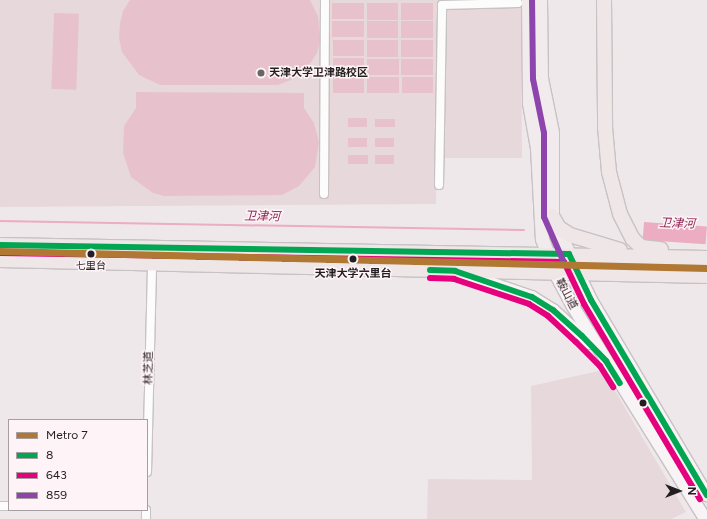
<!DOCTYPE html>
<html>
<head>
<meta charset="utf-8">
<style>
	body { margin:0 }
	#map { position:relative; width:707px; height:519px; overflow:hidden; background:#efe8ea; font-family:Figtree,"Noto Sans SC",sans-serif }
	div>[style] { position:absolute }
	.built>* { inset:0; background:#e7d8dc }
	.green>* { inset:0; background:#e7c2cd; transform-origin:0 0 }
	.water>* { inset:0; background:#ecacc1; transform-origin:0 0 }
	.stream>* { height:2px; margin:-1px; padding:0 1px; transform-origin:1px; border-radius:1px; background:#ecacc1 }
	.roads { filter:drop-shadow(1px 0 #c7c2c3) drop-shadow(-1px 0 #c7c2c3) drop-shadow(0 1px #c7c2c3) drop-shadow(0 -1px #c7c2c3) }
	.minor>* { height:8px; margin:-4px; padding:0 4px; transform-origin:4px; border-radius:4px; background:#fdfcfc }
	.secondary>* { height:12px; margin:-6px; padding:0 6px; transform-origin:6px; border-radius:6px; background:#f8f3f4 }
	.primary>* { height:13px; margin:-6.5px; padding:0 6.5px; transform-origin:6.5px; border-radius:6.5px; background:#f2ebed }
	.trunk>* { height:14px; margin:-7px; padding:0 7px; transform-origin:7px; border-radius:7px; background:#efe6e8 }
	.bus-1>* { height:6px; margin:-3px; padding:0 3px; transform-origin:3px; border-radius:3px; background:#00a651 }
	.bus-2>* { height:6px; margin:-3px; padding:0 3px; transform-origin:3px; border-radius:3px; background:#e5007d }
	.bus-3>* { height:6px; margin:-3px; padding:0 3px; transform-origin:3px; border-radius:3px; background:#8e44ad }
	.metro-1>* { height:7px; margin:-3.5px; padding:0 3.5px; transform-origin:3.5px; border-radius:3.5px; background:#b17833 }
	.dots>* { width:11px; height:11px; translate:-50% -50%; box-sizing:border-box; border:2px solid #fef3f6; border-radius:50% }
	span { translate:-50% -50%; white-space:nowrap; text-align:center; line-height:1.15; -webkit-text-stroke:3px #fef3f6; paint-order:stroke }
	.bus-label { font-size:10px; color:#231e1f }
	.poi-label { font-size:11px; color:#231e1f; font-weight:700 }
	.left { translate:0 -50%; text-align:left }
	.stop-label { font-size:11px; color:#231e1f; font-weight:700 }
	.street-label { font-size:11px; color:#231e1f }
	.water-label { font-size:12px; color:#8c2451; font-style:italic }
	.legend { position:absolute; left:8px; top:419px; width:140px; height:92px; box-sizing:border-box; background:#fef3f6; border:1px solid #a69ea0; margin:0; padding:5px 7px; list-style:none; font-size:12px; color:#231e1f }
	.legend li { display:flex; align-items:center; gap:8px; height:20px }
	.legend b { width:20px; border:1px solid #a69ea0 }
	.north { position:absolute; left:659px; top:471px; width:40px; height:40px; -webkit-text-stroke:3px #fef3f6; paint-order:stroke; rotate:90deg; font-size:11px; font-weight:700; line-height:16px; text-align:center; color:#231e1f }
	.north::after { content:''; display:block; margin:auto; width:14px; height:18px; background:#231e1f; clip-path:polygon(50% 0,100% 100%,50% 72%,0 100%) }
</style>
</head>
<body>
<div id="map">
	<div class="built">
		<div style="clip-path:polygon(0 0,521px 0,522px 158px,437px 158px,436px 204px,0 207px)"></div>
		<div style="clip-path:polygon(603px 370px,686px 512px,671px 519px,427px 519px,428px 479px,532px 480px,531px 386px)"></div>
	</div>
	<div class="green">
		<div style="clip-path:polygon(130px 0,310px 0,318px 16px,320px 40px,317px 53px,308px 67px,291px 80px,278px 85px,160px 85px,139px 75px,122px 52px,119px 38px,120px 23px,123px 11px)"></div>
		<div style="left:332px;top:3px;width:32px;height:16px"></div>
		<div style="left:367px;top:3px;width:31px;height:17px"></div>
		<div style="left:401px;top:3px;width:32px;height:17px"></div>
		<div style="left:54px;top:13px;width:25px;height:76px;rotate:2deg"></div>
		<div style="left:332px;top:21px;width:32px;height:16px"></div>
		<div style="left:367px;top:21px;width:31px;height:17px"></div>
		<div style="left:401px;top:21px;width:32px;height:17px"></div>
		<div style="left:333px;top:40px;width:31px;height:16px"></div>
		<div style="left:367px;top:40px;width:31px;height:17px"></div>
		<div style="left:401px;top:40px;width:32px;height:17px"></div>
		<div style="left:333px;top:58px;width:31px;height:17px"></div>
		<div style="left:367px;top:59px;width:32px;height:16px"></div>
		<div style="left:401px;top:59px;width:32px;height:16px"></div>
		<div style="left:333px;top:76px;width:31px;height:17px"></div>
		<div style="left:367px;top:77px;width:32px;height:16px"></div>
		<div style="left:402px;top:77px;width:31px;height:16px"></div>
		<div style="clip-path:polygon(136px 92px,304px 93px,304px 108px,314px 123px,319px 142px,315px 167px,299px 186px,282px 195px,164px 196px,153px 193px,131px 177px,123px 153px,124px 126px,136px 108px)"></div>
		<div style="left:348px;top:118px;width:19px;height:9px"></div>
		<div style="left:375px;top:119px;width:20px;height:8px"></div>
		<div style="left:348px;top:138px;width:19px;height:9px"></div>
		<div style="left:375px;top:138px;width:19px;height:9px"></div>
		<div style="left:348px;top:155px;width:20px;height:9px"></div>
		<div style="left:375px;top:155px;width:19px;height:9px"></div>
	</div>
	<div class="water">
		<div style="left:644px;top:222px;width:63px;height:18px;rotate:4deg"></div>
	</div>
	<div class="stream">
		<div style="left:0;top:221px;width:524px;rotate:0.98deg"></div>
	</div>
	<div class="roads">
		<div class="minor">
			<div style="left:439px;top:185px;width:180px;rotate:-89deg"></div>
			<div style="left:442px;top:5px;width:76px;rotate:-1.5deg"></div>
			<div style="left:324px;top:194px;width:194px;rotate:-89.7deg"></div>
			<div style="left:147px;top:472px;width:208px;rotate:-88.6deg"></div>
			<div style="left:0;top:506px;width:9px"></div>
			<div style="left:146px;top:519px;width:9px;rotate:-90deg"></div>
		</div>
		<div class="secondary">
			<div style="left:569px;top:254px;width:51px;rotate:64.4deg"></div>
			<div style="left:591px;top:300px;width:227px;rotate:59.3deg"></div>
			<div style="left:555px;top:273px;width:36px;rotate:62deg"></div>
			<div style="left:572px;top:305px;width:252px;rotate:58.1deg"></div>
			<div style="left:464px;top:274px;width:72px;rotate:18.7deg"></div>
			<div style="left:532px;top:297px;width:25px;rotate:32deg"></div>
			<div style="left:553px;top:310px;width:49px;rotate:42.5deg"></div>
		</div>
		<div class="primary">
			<div style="left:528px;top:0;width:103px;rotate:89.4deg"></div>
			<div style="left:529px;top:103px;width:46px;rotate:79.9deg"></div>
			<div style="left:537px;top:148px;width:91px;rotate:86.9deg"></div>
			<div style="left:542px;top:239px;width:36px;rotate:69deg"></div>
			<div style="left:540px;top:0;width:78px;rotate:89.3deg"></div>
			<div style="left:541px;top:78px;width:55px;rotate:78.5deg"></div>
			<div style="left:552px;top:132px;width:84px;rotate:90deg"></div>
			<div style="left:552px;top:216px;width:42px;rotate:65.9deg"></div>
		</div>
		<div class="trunk">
			<div style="left:604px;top:0;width:127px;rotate:89.5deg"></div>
			<div style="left:605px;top:127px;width:45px;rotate:84.9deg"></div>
			<div style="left:609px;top:172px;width:43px;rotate:75.3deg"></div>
			<div style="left:620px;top:214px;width:28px;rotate:63deg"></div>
			<div style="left:633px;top:239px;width:11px;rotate:45deg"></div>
			<div style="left:641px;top:247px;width:20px;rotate:6deg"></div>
			<div style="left:552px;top:216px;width:14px;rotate:60deg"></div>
			<div style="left:559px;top:228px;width:13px;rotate:32deg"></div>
			<div style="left:570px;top:235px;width:52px;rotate:16.7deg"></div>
			<div style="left:0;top:245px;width:707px;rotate:1.05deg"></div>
			<div style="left:0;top:260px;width:707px;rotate:1.3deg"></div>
		</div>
	</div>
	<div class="bus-1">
		<div style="left:0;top:245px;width:569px;rotate:0.91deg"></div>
		<div style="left:569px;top:254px;width:51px;rotate:64.4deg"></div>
		<div style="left:591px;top:300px;width:227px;rotate:59.3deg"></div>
		<div style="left:430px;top:270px;width:25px;rotate:2deg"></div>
		<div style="left:455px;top:271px;width:81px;rotate:18.7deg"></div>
		<div style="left:532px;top:297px;width:25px;rotate:32deg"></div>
		<div style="left:553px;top:310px;width:39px;rotate:42deg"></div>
		<div style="left:582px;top:336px;width:35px;rotate:46deg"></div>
		<div style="left:606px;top:361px;width:26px;rotate:58deg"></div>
	</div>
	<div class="bus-2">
		<div style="left:0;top:253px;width:564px;rotate:0.91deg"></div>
		<div style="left:564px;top:262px;width:47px;rotate:64.5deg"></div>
		<div style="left:584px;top:304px;width:227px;rotate:59.3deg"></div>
		<div style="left:430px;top:278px;width:24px;rotate:2deg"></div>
		<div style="left:454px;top:279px;width:79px;rotate:18.4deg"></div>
		<div style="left:529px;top:304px;width:22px;rotate:32deg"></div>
		<div style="left:548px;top:316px;width:38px;rotate:43deg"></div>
		<div style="left:576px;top:342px;width:34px;rotate:45deg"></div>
		<div style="left:600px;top:366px;width:25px;rotate:58deg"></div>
	</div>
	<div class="bus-3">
		<div style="left:0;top:252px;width:565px;rotate:1.32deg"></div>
		<div style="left:565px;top:265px;width:52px;rotate:-113.6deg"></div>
		<div style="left:544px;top:217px;width:84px;rotate:-90deg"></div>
		<div style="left:544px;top:133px;width:55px;rotate:-101.5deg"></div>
		<div style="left:533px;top:79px;width:79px;rotate:-90.7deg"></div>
	</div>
	<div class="metro-1">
		<div style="left:0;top:251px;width:707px;rotate:1.38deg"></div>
	</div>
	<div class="dots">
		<div style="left:261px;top:73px;background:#6a6566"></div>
		<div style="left:91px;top:254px;background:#231e1f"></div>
		<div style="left:353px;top:259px;background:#231e1f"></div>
		<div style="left:643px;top:403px;background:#231e1f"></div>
	</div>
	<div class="bus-label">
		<span style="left:91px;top:266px">七里台</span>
	</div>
	<div class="poi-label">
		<span class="left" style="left:269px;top:73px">天津大学卫津路校区</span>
	</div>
	<div class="stop-label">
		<span style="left:353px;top:274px">天津大学六里台</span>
	</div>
	<div class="street-label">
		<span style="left:566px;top:294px;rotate:62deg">鞍山道</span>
		<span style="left:149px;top:368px;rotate:-89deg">林芝道</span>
	</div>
	<div class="water-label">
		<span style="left:262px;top:217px;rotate:1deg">卫津河</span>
		<span style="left:677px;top:224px;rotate:2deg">卫津河</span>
	</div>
	<ul class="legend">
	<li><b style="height:5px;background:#b17833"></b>Metro 7</li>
	<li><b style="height:5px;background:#00a651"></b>8</li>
	<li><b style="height:5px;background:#e5007d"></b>643</li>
	<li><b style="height:5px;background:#8e44ad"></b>859</li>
	</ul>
	<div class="north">N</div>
</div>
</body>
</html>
